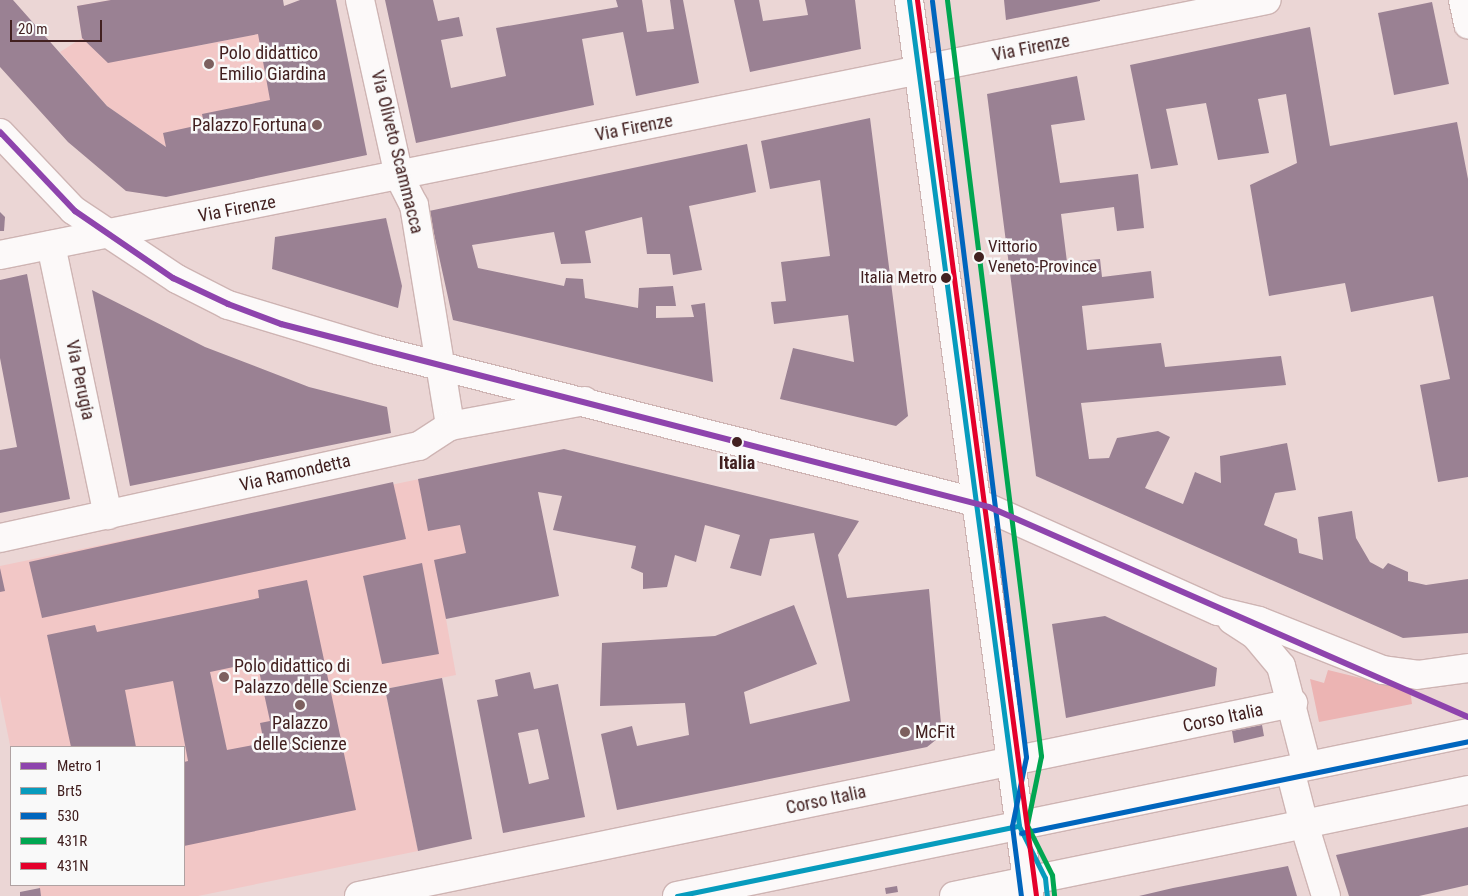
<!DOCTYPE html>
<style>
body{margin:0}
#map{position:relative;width:1468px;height:896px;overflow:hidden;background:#ebd6d5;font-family:"Roboto Condensed",sans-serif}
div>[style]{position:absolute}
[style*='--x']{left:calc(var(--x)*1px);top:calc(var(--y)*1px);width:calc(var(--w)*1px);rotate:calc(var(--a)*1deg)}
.built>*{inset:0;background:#f2c7c6}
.green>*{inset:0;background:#ecb4b3}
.building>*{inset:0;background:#9a8193}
.roads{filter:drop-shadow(1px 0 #ceb4b3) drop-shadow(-1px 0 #ceb4b3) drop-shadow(0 1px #ceb4b3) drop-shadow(0 -1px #ceb4b3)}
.minor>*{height:28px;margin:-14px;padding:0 14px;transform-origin:14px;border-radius:14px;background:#fcf9f9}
.major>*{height:28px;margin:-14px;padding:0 14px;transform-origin:14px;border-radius:14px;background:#fcf9f9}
.bus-1>*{height:5px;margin:-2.5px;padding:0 2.5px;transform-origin:2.5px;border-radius:2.5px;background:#079bbd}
.bus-2>*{height:5px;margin:-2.5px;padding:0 2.5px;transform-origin:2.5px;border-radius:2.5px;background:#0065bd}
.bus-3>*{height:5px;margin:-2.5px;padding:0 2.5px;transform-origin:2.5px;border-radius:2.5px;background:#00a651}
.bus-4>*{height:5px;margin:-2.5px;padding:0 2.5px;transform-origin:2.5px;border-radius:2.5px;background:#e4002b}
.metro-1>*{height:6px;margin:-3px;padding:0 3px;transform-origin:3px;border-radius:3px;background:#8e44ad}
.dots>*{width:14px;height:14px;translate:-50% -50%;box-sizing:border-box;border:2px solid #f9f9f9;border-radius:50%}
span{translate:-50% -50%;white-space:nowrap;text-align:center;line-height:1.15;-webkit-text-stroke:5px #f9f9f9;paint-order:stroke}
.bus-label{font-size:17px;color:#422020}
.left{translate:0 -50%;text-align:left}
.right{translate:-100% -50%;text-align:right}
.street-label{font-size:18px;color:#422020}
.poi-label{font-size:18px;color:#422020}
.stop-label{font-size:18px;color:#422020;font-weight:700}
.legend{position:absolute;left:10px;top:746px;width:175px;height:140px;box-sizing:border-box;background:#f9f9f9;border:1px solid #b0a2a2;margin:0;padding:6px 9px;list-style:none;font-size:15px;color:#422020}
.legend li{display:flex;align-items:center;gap:10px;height:25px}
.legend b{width:25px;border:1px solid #b0a2a2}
.scale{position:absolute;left:10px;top:20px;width:92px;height:22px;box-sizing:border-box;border:2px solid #422020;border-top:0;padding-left:6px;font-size:15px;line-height:18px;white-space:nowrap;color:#422020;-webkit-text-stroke:4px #f9f9f9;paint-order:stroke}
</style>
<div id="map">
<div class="built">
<div style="clip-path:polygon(111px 0,197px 46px,257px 34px,253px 12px,313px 0,357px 108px,166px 147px,107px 106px,60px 52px,82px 38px,77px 6px)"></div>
<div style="clip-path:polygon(530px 456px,446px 619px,456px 675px,385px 689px,418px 851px,198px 896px,41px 896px,39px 885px,184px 885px,184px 747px,11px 750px,0 696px,0 566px)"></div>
</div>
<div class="green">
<div style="clip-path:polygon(1328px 670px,1410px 690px,1412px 704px,1319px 722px,1310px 679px,1324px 683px)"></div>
</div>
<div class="building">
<div style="clip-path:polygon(0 0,13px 0,107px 106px,166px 147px,163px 133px,204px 124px,202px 114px,270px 100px,258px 34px,108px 63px,82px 38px,77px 6px,111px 0,283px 0,284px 6px,300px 0,336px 0,367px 155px,166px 197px,126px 191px,68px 142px,0 67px)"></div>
<div style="clip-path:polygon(385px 0,433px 0,438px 21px,459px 17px,463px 36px,441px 40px,451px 88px,506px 76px,496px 28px,618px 7px,616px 0,642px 0,647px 32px,674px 29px,670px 0,683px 0,699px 83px,636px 96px,623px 32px,582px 39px,594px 105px,416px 143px)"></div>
<div style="clip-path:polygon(734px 0,759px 0,763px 21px,808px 15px,805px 0,855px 0,861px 49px,750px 72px)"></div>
<div style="clip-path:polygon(1004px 0,1100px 0,1100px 1px,1006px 20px)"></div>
<div style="clip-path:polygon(1432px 2px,1449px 84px,1394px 95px,1378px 13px)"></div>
<div style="clip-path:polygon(1310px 27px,1330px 146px,1457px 122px,1468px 179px,1468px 477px,1438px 482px,1420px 385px,1450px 379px,1433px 296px,1351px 312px,1345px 283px,1269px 296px,1250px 185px,1297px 163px,1286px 94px,1258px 99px,1269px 153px,1218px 160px,1206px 103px,1166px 109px,1178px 165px,1151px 169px,1130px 65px)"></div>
<div style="clip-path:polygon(1077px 76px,1085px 120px,1051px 125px,1060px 183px,1138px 174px,1144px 228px,1117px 231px,1114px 207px,1061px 214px,1067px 262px,1100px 259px,1102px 277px,1151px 271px,1154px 298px,1082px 306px,1087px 350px,1161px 343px,1165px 367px,1281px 356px,1286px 385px,1081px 403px,1089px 459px,1109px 458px,1117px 438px,1158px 431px,1170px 437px,1145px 488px,1183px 504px,1195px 472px,1221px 483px,1220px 456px,1287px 443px,1296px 490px,1275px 493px,1264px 525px,1297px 539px,1299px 553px,1323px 560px,1318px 517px,1352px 511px,1356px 538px,1370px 562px,1383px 569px,1388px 563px,1408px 572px,1408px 581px,1426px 585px,1468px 579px,1468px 633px,1403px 638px,1036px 476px,987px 94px)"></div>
<div style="clip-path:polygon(870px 118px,908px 416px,896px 426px,780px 399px,793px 348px,854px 362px,848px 315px,774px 324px,771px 302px,786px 301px,781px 262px,830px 256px,820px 180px,770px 189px,761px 141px)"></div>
<div style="clip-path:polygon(747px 144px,756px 192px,689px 206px,702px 270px,673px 275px,670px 254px,647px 254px,642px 217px,585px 231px,591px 263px,561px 264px,554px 232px,472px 245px,478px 268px,564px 286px,566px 278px,583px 279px,585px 298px,638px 308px,639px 288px,673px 286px,676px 306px,656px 306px,656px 318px,694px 317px,691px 305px,705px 303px,713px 382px,453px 320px,429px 211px)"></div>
<div style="clip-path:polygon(0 212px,5px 217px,4px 231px,0 231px)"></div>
<div style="clip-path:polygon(386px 218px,402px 286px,398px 308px,272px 269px,275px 237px)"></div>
<div style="clip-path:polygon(27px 274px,70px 499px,0 513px,0 450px,17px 447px,0 358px,0 280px)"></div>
<div style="clip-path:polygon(92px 290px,205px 347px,309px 387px,387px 407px,391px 433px,130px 486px)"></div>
<div style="clip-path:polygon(564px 449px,859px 521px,838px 555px,847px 598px,929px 589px,942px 735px,927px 747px,617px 810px,601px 734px,632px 726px,637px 746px,689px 735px,685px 703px,600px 706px,602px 643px,715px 636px,794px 605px,817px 664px,744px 692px,750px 724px,850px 701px,814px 533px,770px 539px,761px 576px,730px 568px,740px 535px,705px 525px,696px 562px,675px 555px,667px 587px,643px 589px,643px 573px,631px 568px,636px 546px,553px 530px,562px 496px,538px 492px,559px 596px,446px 619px,434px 560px,466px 553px,460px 525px,428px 531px,418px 479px)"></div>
<div style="clip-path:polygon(393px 482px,406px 539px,42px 618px,29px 562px)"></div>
<div style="clip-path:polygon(422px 563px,439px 654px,382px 664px,363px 576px)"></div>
<div style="clip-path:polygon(0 568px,5px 591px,0 592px)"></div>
<div style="clip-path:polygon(evenodd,307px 580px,356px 810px,184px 846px,184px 762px,188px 761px,173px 681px,125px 690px,136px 747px,71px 747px,47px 635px,95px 625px,97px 632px,259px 598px,258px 590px,307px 580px,257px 662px,270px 721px,260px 723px,264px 743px,227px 750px,210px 672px,257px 662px)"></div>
<div style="clip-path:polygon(1105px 616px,1217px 668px,1215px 686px,1066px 718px,1052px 624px)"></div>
<div style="clip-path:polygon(evenodd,530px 672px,534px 689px,558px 684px,585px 817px,503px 833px,477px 700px,498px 696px,495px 680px,530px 672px,538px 729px,549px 779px,529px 784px,518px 733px,538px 729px)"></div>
<div style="clip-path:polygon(442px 678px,472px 839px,418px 851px,385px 689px)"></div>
<div style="clip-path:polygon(1262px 725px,1264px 736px,1234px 743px,1232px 731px)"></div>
<div style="clip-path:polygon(1468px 827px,1468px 885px,1419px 896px,1349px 896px,1336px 855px)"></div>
<div style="clip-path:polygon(1288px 866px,1297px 896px,1139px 896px,1173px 888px)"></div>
<div style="clip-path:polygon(897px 886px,898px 892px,886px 894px,885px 888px)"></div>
<div style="clip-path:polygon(40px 888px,41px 896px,20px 896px,20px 892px)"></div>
</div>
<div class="roads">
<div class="minor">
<div style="--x:360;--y:0;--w:180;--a:77.5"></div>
<div style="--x:399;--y:176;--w:33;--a:63"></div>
<div style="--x:414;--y:205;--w:224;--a:80.7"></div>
<div style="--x:51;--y:245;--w:276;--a:78.1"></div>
<div style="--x:0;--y:255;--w:1292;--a:-11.38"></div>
<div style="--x:0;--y:538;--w:429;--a:-12.4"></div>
<div style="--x:419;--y:446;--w:37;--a:-33"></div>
<div style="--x:450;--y:426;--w:137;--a:-10.5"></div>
<div style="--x:359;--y:896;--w:954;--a:-11.68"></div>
<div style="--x:954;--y:896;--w:357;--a:-11.6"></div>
<div style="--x:1304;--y:824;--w:75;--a:73"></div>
</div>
<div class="major">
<div style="--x:909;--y:0;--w:904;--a:82.37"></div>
<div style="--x:1463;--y:0;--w:25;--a:78"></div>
<div style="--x:0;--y:133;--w:106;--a:46.5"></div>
<div style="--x:73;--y:210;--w:125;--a:33.6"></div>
<div style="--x:177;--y:279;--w:57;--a:27"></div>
<div style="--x:228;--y:305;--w:156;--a:16.8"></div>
<div style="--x:377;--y:350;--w:617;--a:14.26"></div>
<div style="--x:975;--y:502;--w:266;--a:24.2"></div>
<div style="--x:1218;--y:611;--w:42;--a:13.7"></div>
<div style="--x:1259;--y:621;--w:133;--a:21.6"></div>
<div style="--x:1383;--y:670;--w:34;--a:8"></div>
<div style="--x:1417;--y:675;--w:51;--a:-7.8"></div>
<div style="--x:1232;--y:620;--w:27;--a:33"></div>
<div style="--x:1255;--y:635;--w:40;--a:50"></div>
<div style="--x:1281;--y:666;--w:103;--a:75.4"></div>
<div style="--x:1290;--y:770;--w:56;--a:75.5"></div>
<div style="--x:1304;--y:824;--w:167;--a:-11.7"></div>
<div style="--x:677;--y:896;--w:808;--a:-11.64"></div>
</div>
</div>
<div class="bus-1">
<div style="--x:909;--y:0;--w:833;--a:82.41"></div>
<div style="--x:1019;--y:826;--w:58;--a:63.4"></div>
<div style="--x:1045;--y:878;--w:18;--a:84"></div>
<div style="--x:677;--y:896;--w:349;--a:-11.6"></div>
</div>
<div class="bus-2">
<div style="--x:932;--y:1;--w:762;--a:82.91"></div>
<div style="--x:1026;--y:757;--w:70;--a:101.5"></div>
<div style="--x:1012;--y:826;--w:71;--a:82.7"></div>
<div style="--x:1021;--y:833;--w:456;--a:-11.6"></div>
</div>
<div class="bus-3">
<div style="--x:947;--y:0;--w:762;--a:82.91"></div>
<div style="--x:1041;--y:756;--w:70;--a:101.5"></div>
<div style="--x:1027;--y:825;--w:56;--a:63.4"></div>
<div style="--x:1052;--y:875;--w:20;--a:84"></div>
</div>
<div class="bus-4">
<div style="--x:917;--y:0;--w:903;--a:82.43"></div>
</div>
<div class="metro-1">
<div style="--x:0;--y:132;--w:109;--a:46.5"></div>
<div style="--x:75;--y:211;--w:119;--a:34.4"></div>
<div style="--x:173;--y:278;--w:61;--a:25.3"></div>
<div style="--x:228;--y:304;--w:57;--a:20.7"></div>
<div style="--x:281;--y:324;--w:731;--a:14.49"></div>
<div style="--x:989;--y:507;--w:523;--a:23.67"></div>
</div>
<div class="dots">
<div style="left:209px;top:64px;background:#7d605f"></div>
<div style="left:317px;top:125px;background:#7d605f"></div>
<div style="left:979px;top:257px;background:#422020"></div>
<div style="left:946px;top:278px;background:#422020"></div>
<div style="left:737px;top:442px;background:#422020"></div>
<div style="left:224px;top:677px;background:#7d605f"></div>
<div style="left:300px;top:705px;background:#7d605f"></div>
<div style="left:905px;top:732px;background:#7d605f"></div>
</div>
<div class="bus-label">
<span class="left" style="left:988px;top:257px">Vittorio<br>Veneto-Province</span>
<span class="right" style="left:937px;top:278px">Italia Metro</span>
</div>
<div class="street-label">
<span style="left:1031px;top:48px;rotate:-11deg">Via Firenze</span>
<span style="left:634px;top:128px;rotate:-11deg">Via Firenze</span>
<span style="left:397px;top:152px;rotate:76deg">Via Oliveto Scammacca</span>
<span style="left:237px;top:209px;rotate:-11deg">Via Firenze</span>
<span style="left:80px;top:380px;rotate:78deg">Via Perugia</span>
<span style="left:295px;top:473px;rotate:-13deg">Via Ramondetta</span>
<span style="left:1223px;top:718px;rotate:-12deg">Corso Italia</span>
<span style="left:826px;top:800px;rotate:-12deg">Corso Italia</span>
</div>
<div class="poi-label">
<span class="left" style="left:219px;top:64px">Polo didattico<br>Emilio Giardina</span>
<span class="right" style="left:307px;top:125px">Palazzo Fortuna</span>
<span class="left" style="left:234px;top:677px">Polo didattico di<br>Palazzo delle Scienze</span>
<span style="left:300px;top:734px">Palazzo<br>delle Scienze</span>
<span class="left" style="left:915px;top:732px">McFit</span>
</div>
<div class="stop-label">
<span style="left:737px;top:463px">Italia</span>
</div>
<ul class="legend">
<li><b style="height:6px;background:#8e44ad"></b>Metro 1</li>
<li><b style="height:6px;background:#079bbd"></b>Brt5</li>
<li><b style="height:6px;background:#0065bd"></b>530</li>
<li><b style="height:6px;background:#00a651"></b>431R</li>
<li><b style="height:6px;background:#e4002b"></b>431N</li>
</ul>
<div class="scale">20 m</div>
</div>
